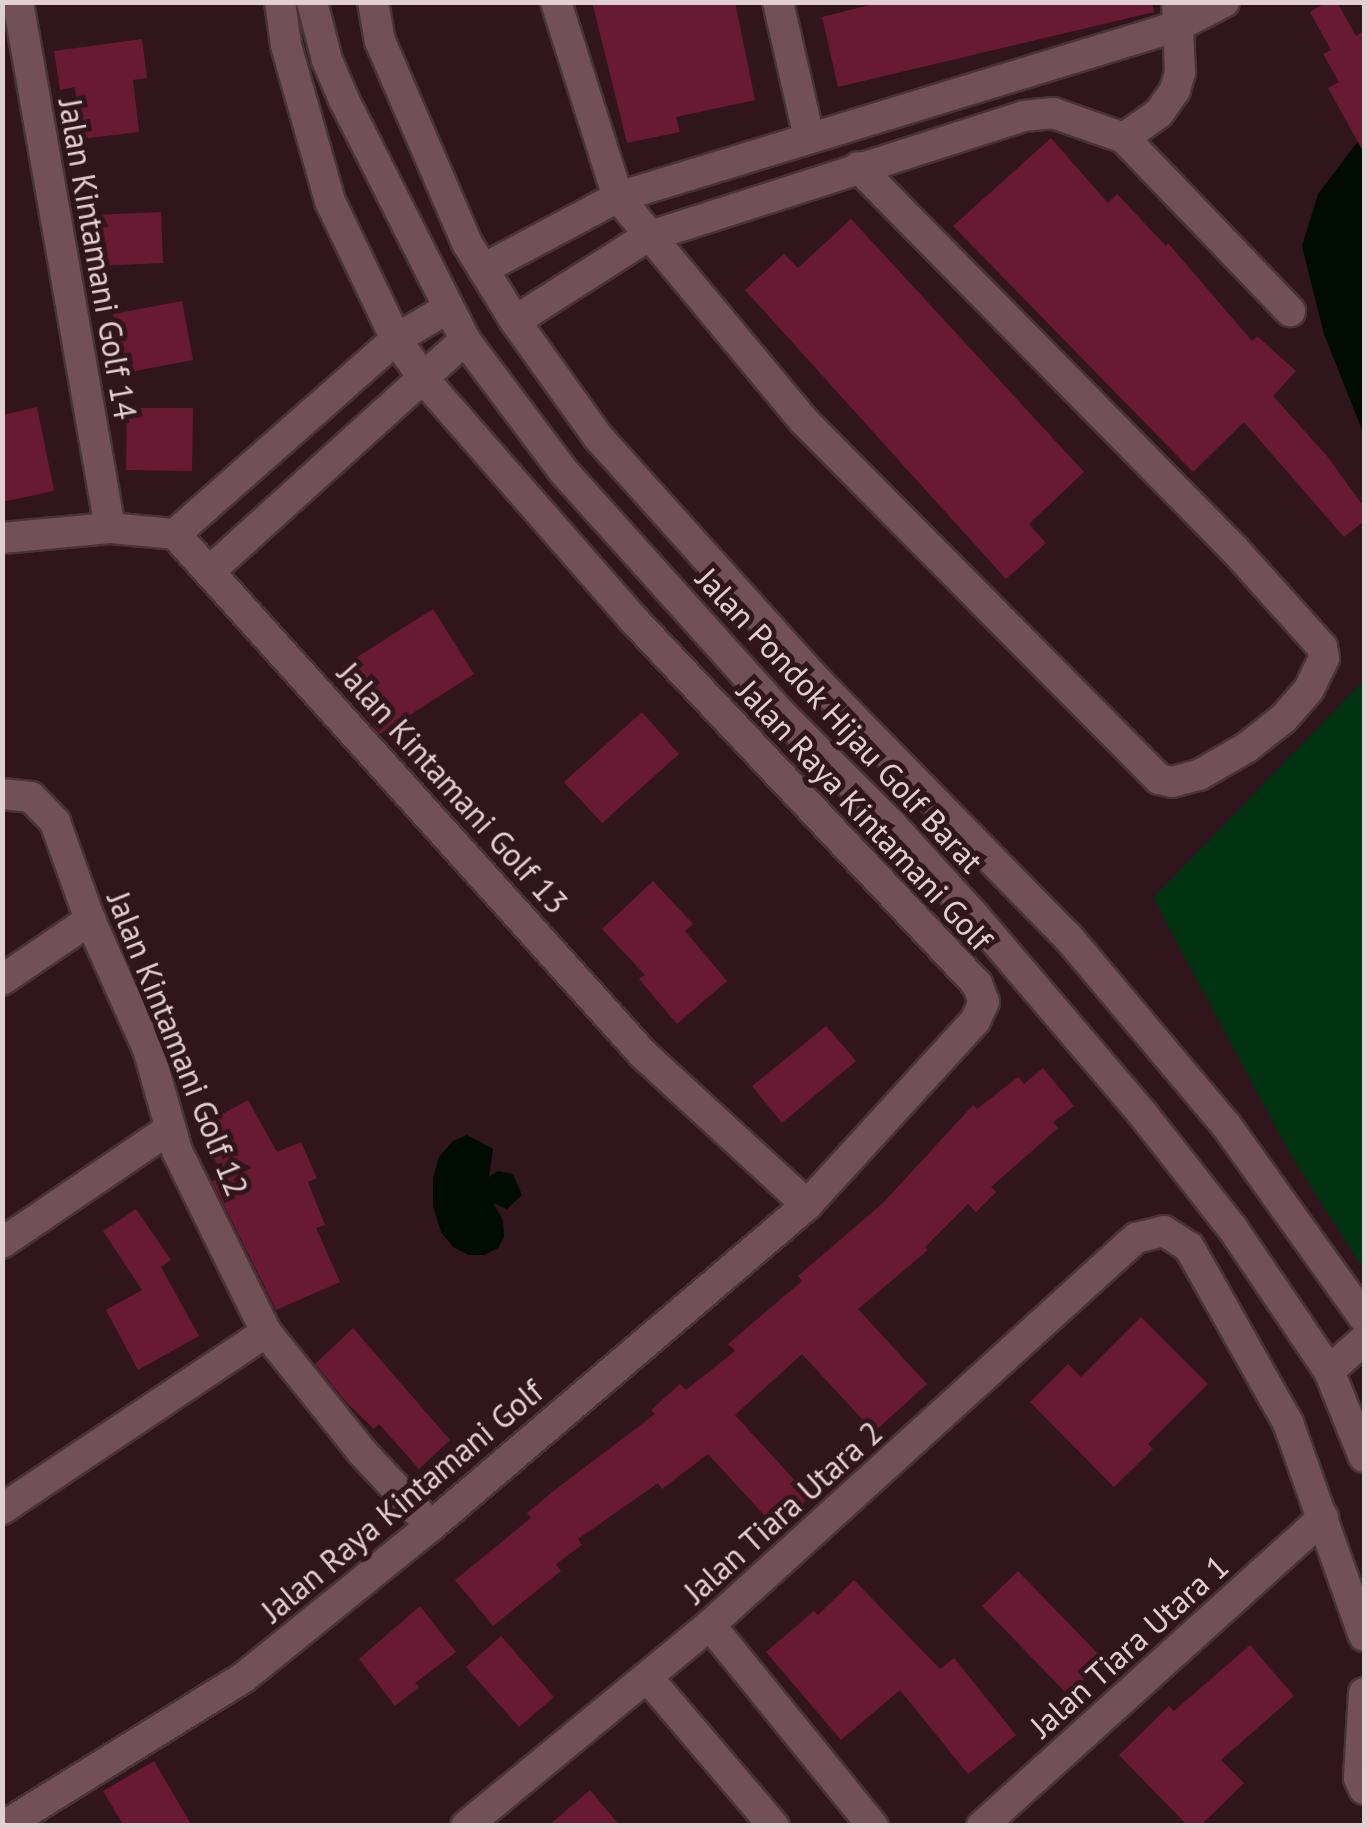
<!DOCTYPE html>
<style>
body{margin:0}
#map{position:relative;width:1367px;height:1828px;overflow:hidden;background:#30151c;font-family:"PT Sans",sans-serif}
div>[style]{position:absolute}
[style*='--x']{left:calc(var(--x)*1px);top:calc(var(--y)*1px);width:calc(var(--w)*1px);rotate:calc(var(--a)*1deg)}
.green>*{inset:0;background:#013312}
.water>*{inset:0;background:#000c01}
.building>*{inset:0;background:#681a35}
.roads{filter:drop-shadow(2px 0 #483338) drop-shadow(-2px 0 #483338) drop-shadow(0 2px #483338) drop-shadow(0 -2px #483338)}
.minor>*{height:30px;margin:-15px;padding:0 15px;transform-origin:15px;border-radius:15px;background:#715058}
span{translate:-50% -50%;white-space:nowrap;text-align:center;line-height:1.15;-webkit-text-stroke:10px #30151c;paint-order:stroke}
.street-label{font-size:32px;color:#e2cfd3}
.frame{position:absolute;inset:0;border:5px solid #e2cfd3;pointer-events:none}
</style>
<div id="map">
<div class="green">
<div style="clip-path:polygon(1364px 680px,1364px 1270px,1289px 1152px,1153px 898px)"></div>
</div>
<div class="water">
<div style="clip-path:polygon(1364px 133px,1364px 435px,1324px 334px,1302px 246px,1318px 194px)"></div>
<div style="clip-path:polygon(467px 1135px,493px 1149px,489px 1177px,498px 1171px,513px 1174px,522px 1195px,507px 1209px,493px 1203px,503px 1220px,504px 1237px,498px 1248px,484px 1255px,469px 1255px,453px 1247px,441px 1232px,433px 1206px,433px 1178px,439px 1157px,453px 1141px)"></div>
</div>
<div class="building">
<div style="clip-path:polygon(592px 2px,735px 2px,755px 100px,676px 117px,680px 132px,627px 143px)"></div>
<div style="clip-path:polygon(882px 2px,1152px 2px,1154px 12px,838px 87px,822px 17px)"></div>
<div style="clip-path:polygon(1327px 2px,1337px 2px,1356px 36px,1364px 31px,1364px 153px,1328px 88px,1339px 82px,1323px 54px,1331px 50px,1310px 12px)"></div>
<div style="clip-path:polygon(142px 39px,147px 78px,133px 80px,139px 132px,81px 139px,75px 87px,60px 90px,54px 51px)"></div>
<div style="clip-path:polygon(1051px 138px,1108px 203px,1117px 194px,1166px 246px,1168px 243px,1252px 341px,1257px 336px,1296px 371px,1273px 396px,1327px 456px,1364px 507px,1364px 521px,1344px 537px,1244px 422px,1193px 472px,953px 226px)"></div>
<div style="clip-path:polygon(161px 212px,163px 263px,97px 266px,95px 215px)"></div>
<div style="clip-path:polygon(851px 219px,1084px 472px,1029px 524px,1046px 543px,1006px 579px,745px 290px,784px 254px,798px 268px)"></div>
<div style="clip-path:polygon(182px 301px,193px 360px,124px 373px,113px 314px)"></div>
<div style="clip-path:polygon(37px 407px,54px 491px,2px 502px,2px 415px)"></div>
<div style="clip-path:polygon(127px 408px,193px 408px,192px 471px,126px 470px)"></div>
<div style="clip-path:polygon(433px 609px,474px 674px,380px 734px,332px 673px)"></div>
<div style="clip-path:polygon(642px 712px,679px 754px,602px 823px,564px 782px)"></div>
<div style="clip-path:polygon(653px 881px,693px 924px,685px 931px,727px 981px,677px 1024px,639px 979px,645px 975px,602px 929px)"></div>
<div style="clip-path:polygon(826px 1026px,856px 1061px,782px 1123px,752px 1086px)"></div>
<div style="clip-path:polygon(1043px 1068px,1074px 1106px,1053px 1122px,1058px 1128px,991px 1187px,996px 1192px,976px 1212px,968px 1204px,925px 1247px,928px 1250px,858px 1309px,927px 1384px,874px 1432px,802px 1354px,735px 1415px,810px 1497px,776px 1528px,708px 1454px,662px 1489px,658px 1483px,578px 1539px,582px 1545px,556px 1564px,561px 1571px,493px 1626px,455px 1580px,531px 1518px,527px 1513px,556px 1489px,655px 1414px,651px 1410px,680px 1384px,686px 1390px,735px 1351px,728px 1344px,802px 1281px,798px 1276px,883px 1203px,973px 1105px,977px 1109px,1018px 1077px,1024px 1084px)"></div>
<div style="clip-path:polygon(248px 1100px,277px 1152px,301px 1142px,317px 1178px,308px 1182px,325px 1225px,316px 1228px,340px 1282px,276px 1310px,212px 1181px,224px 1176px,197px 1128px)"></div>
<div style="clip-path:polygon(136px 1209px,171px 1260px,161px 1267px,199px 1336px,138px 1370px,106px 1310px,142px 1290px,103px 1231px)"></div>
<div style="clip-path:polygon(1141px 1317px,1208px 1384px,1148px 1444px,1153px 1449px,1114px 1487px,1030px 1402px,1068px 1364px,1081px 1377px)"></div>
<div style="clip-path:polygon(353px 1328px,450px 1440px,419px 1469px,379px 1424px,374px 1429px,347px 1403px,315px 1364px)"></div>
<div style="clip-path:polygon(1018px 1571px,1104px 1660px,1068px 1695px,982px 1606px)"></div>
<div style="clip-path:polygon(854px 1580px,940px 1669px,954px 1658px,1016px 1735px,968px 1774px,900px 1690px,841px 1740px,766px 1652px,814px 1611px,818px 1615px)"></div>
<div style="clip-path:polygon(420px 1606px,456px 1652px,415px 1683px,419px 1687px,395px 1706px,359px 1659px)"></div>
<div style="clip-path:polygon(501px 1636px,554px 1697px,519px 1727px,466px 1667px)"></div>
<div style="clip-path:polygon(1250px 1645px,1294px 1696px,1221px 1760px,1244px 1783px,1200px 1826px,1188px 1826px,1119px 1755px,1169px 1706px,1174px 1711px)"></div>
<div style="clip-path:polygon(154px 1761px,192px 1826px,124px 1826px,103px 1791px)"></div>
<div style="clip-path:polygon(590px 1790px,620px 1826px,548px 1826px)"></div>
</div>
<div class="roads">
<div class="minor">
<div style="--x:18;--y:2;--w:534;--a:80.08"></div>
<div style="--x:312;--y:2;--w:60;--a:75.5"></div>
<div style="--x:327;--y:60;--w:43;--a:67"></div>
<div style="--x:344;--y:100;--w:269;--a:63.2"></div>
<div style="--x:465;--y:340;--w:165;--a:53.1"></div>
<div style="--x:564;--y:472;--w:326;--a:48.1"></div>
<div style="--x:782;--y:715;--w:153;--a:45"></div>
<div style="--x:890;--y:823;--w:128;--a:47.8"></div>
<div style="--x:976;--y:918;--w:256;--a:49.6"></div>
<div style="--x:1142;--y:1113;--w:147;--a:51.9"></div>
<div style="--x:1233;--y:1229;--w:171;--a:55.9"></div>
<div style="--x:1329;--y:1371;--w:93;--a:67.9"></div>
<div style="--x:373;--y:2;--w:40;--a:80"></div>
<div style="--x:380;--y:41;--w:220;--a:66.7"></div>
<div style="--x:467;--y:243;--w:92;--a:58.4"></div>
<div style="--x:515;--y:321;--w:143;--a:54.4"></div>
<div style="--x:598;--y:437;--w:326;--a:48.1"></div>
<div style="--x:816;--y:680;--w:360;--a:45.6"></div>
<div style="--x:1068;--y:937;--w:246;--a:50"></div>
<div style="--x:1226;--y:1125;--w:237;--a:54.4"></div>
<div style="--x:556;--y:2;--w:205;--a:72.4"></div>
<div style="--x:618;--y:197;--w:290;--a:50.3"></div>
<div style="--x:803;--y:420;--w:506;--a:45.24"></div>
<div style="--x:1159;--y:779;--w:13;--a:13"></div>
<div style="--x:1172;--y:782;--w:28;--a:-15"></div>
<div style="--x:1199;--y:775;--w:54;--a:-29.9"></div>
<div style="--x:1246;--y:748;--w:48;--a:-38.3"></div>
<div style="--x:1284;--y:718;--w:38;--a:-49"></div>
<div style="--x:1309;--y:689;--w:34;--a:-64"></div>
<div style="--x:1324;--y:658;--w:11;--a:-100"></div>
<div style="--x:1322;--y:647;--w:130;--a:-131.9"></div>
<div style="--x:1235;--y:550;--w:537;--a:-134.55"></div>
<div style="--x:778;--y:2;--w:139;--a:77.1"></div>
<div style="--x:1124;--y:138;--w:240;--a:46.2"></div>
<div style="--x:483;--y:269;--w:153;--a:-28.1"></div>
<div style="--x:618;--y:197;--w:586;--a:-16.98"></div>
<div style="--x:1178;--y:26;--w:52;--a:-27.6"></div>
<div style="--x:515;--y:321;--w:156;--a:-32.5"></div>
<div style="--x:647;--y:237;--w:396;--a:-17.8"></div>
<div style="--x:1024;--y:116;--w:29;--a:-6"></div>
<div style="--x:1053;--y:113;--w:75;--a:19.4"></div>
<div style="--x:1124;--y:138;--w:43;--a:-35.5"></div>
<div style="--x:1159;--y:113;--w:28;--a:-55"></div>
<div style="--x:1175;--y:90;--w:19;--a:-74"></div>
<div style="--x:1180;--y:72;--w:70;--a:-92.5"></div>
<div style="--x:175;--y:534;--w:295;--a:-41.4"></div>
<div style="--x:396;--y:339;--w:59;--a:-30.5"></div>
<div style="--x:2;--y:538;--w:108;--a:-5.3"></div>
<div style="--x:110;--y:528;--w:65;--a:5.3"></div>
<div style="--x:175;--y:534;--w:700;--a:48.01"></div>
<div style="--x:643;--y:1054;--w:223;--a:42.6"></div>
<div style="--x:211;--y:570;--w:343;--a:-42.2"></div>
<div style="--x:2;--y:794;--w:29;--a:6"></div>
<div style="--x:31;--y:797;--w:35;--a:46"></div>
<div style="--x:55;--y:822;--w:104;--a:70.3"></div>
<div style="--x:90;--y:920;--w:141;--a:65.8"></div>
<div style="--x:148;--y:1049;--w:106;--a:74.1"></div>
<div style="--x:177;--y:1151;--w:202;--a:63.8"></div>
<div style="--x:266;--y:1332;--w:154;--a:51.3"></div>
<div style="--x:362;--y:1452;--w:101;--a:47"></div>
<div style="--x:2;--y:980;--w:107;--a:-34.3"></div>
<div style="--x:2;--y:1243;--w:203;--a:-34.2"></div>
<div style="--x:1329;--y:1371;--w:47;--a:-41.5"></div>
<div style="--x:2;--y:1509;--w:318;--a:-33.8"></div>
<div style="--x:710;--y:1625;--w:259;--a:51"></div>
<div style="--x:647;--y:1677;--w:196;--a:49.6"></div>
<div style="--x:1364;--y:1693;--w:85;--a:93.4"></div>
<div style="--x:1359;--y:1778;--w:12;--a:66"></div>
<div style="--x:4;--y:1826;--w:281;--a:-31.8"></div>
<div style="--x:243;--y:1678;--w:242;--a:-39"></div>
<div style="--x:431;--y:1526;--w:494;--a:-40.5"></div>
<div style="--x:807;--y:1205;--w:249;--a:-47.6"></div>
<div style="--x:975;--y:1021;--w:21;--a:-65"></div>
<div style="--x:984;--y:1002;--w:19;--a:-111"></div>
<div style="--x:977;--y:984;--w:500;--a:-133.3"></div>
<div style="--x:634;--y:620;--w:320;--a:-131.1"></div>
<div style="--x:424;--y:379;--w:49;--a:-125"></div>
<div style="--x:396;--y:339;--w:153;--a:-115.6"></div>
<div style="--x:330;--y:201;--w:162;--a:-105.8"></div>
<div style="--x:286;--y:45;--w:43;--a:-97.9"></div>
<div style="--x:466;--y:1826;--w:316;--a:-39.5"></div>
<div style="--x:710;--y:1625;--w:576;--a:-42.25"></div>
<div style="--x:1136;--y:1238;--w:29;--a:-14"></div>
<div style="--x:1164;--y:1231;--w:30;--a:33"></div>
<div style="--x:1189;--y:1247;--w:202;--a:60.6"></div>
<div style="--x:1288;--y:1423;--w:226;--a:70.4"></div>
<div style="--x:982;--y:1826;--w:460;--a:-42.1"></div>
</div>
</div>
<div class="street-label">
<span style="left:98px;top:259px;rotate:80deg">Jalan Kintamani Golf 14</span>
<span style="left:840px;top:720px;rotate:47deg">Jalan Pondok Hijau Golf Barat</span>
<span style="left:453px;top:788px;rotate:48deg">Jalan Kintamani Golf 13</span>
<span style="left:865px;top:815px;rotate:47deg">Jalan Raya Kintamani Golf</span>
<span style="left:178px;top:1044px;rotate:68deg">Jalan Kintamani Golf 12</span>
<span style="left:402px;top:1501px;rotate:-40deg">Jalan Raya Kintamani Golf</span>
<span style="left:783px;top:1512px;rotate:-42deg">Jalan Tiara Utara 2</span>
<span style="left:1129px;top:1646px;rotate:-42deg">Jalan Tiara Utara 1</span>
</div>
<div class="frame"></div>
</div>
